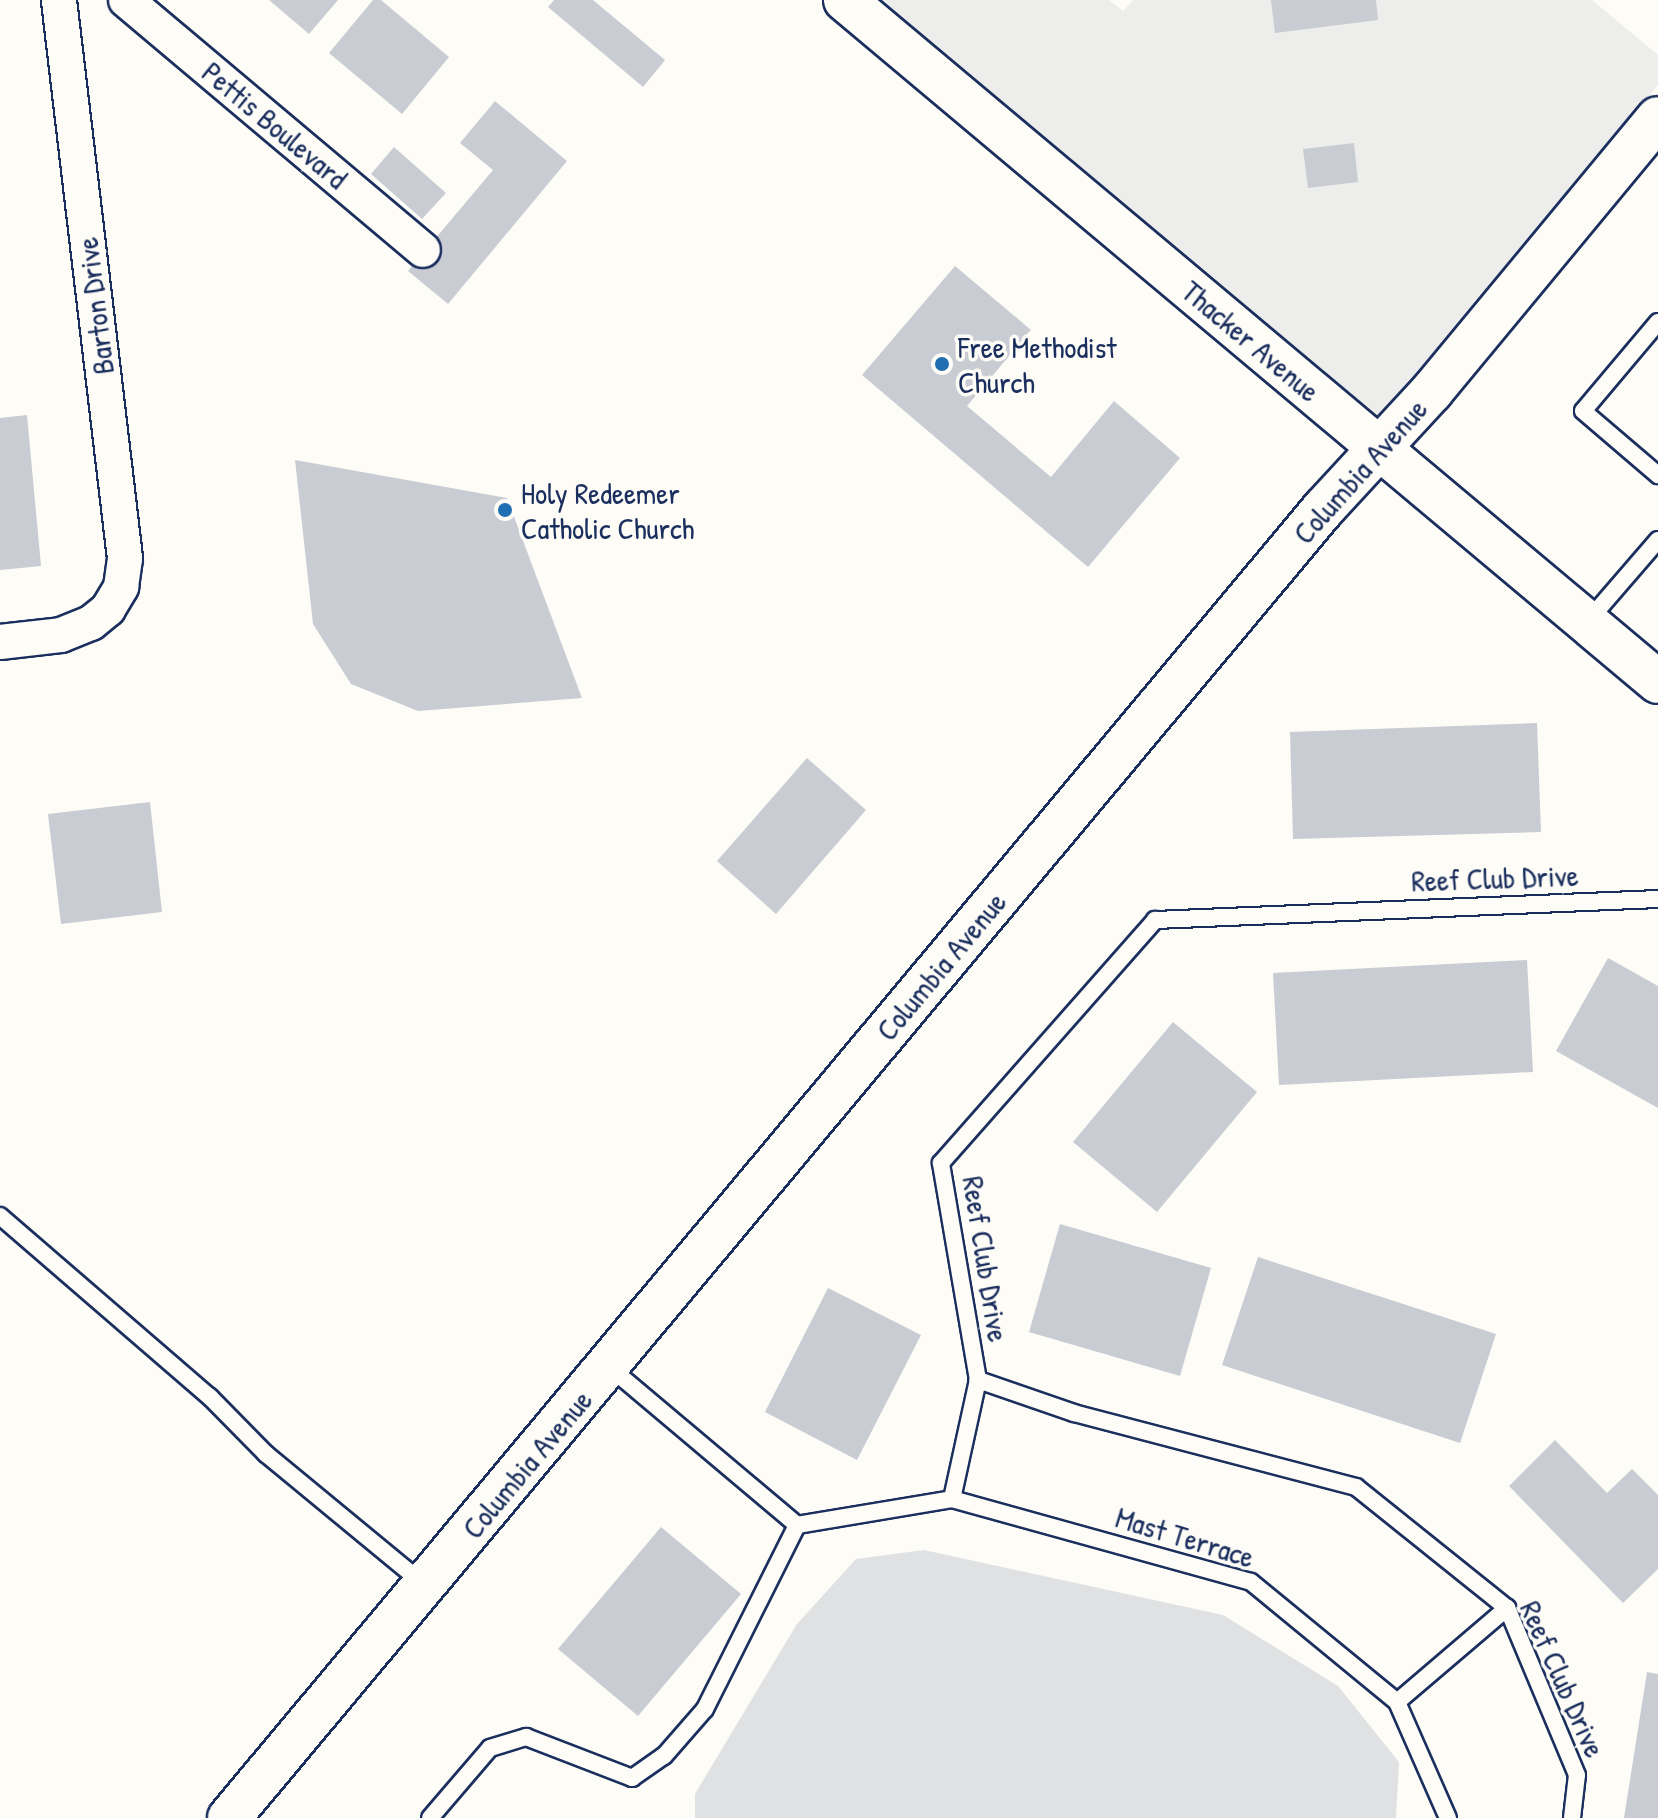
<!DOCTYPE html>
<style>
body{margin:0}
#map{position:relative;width:1658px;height:1818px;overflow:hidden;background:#fdfcf7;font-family:"Patrick Hand",sans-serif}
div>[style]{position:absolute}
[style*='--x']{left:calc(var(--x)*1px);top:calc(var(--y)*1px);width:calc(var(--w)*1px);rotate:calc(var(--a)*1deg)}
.built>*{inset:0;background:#edeeec}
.green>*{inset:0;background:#e0e1e3}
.building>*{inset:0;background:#c9ccd3}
.roads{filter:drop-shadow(2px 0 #1b2f5e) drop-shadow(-2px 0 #1b2f5e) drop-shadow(0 2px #1b2f5e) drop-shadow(0 -2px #1b2f5e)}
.service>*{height:16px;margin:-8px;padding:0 8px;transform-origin:8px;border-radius:8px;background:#fdfcf7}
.minor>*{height:34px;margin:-17px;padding:0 17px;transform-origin:17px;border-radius:17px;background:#fdfcf7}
.tertiary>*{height:42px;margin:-21px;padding:0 21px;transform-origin:21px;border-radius:21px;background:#fdfcf7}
.dots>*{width:22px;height:22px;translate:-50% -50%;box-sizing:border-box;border:4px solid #fdfcf7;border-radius:50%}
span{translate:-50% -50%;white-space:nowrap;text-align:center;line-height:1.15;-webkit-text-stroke:7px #fdfcf7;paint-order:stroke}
.street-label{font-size:30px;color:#1b2f5e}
.poi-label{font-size:30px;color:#1b2f5e}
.left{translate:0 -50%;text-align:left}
</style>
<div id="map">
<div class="built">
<div style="clip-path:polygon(875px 0,1109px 0,1123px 11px,1133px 0,1592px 0,1658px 55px,1658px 85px,1416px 376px,1375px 420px)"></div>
</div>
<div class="green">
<div style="clip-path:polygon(924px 1550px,1223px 1615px,1338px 1686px,1399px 1762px,1396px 1818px,695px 1818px,695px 1794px,797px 1624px,856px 1559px)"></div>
</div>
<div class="building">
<div style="clip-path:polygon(269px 0,338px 0,309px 34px)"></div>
<div style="clip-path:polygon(373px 0,381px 0,449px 57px,402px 114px,329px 53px)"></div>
<div style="clip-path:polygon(554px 0,593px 0,665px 60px,643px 87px,548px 7px)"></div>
<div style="clip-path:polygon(1271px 0,1376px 0,1378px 20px,1275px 33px)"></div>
<div style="clip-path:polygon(495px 101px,567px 161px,448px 304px,408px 271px,493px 170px,460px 143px)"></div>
<div style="clip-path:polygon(1354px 143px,1358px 182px,1308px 188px,1303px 149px)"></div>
<div style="clip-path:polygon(394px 147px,446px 193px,422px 219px,371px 174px)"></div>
<div style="clip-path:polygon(955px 266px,1031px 330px,967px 406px,1051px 477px,1114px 401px,1180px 458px,1088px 567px,862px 375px)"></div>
<div style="clip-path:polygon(27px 415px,41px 566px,0 570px,0 418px)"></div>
<div style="clip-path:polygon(295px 460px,507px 498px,582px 698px,418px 711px,351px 684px,313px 624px)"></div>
<div style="clip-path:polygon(1537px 723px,1541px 832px,1293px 839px,1290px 732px)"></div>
<div style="clip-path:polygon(807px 758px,866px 810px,776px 914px,717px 861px)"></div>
<div style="clip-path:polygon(150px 802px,162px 912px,61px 924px,48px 814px)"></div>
<div style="clip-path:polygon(1608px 958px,1658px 986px,1658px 1108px,1556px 1051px)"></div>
<div style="clip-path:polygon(1527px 960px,1533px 1072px,1279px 1085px,1273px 973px)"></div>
<div style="clip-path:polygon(1173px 1022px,1257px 1092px,1157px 1212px,1073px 1142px)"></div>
<div style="clip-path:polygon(1060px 1224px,1211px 1268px,1180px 1376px,1029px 1332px)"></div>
<div style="clip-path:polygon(1258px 1257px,1496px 1334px,1460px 1443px,1222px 1365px)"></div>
<div style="clip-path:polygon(828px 1288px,921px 1335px,857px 1460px,765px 1412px)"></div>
<div style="clip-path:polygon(1555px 1440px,1607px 1493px,1632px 1469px,1658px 1495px,1658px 1569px,1623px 1603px,1509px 1486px)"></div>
<div style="clip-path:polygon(661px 1527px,741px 1594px,638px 1716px,558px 1649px)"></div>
<div style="clip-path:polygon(1647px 1672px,1658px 1674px,1658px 1818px,1624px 1818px)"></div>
</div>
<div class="roads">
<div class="service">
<div style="--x:1658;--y:322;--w:116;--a:130.1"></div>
<div style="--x:1583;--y:411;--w:99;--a:40.5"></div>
<div style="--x:1588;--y:621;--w:107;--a:-49.2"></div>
<div style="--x:0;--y:1216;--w:277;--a:40.8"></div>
<div style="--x:210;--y:1397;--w:80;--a:45.5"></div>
<div style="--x:266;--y:1454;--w:206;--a:39.5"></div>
<div style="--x:952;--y:1499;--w:122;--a:-77.7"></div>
<div style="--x:797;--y:1525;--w:157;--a:-9.5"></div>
<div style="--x:952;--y:1499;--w:310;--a:15.5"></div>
<div style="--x:1251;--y:1582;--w:189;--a:39.4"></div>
<div style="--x:1397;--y:1702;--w:127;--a:66.3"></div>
<div style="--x:1397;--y:1702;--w:145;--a:-40.5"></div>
<div style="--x:430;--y:1818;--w:92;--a:-49.4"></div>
<div style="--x:490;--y:1748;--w:38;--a:-17"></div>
<div style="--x:526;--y:1737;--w:114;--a:21.1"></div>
<div style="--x:632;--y:1778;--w:39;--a:-35"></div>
<div style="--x:664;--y:1756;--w:62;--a:-48.9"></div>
<div style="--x:705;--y:1709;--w:206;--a:-63.4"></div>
<div style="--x:797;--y:1525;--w:247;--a:-139.9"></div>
<div style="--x:1572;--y:1818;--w:43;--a:-83.4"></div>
<div style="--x:1577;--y:1775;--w:181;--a:-112.7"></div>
<div style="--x:1507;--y:1608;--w:193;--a:-141.3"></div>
<div style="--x:1356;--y:1487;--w:292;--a:-165.3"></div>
<div style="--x:1074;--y:1413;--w:102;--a:-161"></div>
<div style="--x:978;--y:1380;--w:220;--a:-99.7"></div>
<div style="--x:941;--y:1163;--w:324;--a:-48.6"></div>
<div style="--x:1155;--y:920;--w:503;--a:-2.39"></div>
</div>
<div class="minor">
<div style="--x:126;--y:0;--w:388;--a:40.1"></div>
<div style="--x:0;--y:642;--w:61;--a:-6.5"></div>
<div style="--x:61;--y:635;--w:32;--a:-22"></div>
<div style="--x:91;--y:623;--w:22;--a:-39"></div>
<div style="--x:108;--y:609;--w:26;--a:-59"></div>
<div style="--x:121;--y:587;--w:29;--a:-82"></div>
<div style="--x:125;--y:558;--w:562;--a:-96.75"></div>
</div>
<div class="tertiary">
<div style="--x:845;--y:0;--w:1061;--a:39.99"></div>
<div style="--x:229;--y:1818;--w:1707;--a:-50.11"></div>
<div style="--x:1324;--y:508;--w:159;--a:-47.3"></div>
<div style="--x:1432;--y:391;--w:354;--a:-50.4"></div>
</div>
</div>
<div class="dots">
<div style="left:942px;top:364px;background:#1f6fb2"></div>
<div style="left:505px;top:510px;background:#1f6fb2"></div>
</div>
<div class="street-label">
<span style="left:275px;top:125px;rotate:40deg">Pettis Boulevard</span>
<span style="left:95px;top:306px;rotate:-97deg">Barton Drive</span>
<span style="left:1251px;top:341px;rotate:40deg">Thacker Avenue</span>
<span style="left:1360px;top:471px;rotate:-48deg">Columbia Avenue</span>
<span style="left:1495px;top:878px;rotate:-2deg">Reef Club Drive</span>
<span style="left:941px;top:966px;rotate:-50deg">Columbia Avenue</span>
<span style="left:986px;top:1259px;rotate:81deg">Reef Club Drive</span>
<span style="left:527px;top:1464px;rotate:-50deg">Columbia Avenue</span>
<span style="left:1185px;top:1537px;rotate:17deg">Mast Terrace</span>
<span style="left:1563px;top:1679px;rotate:66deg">Reef Club Drive</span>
</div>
<div class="poi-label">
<span class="left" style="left:958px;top:364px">Free Methodist<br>Church</span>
<span class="left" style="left:521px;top:510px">Holy Redeemer<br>Catholic Church</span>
</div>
</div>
